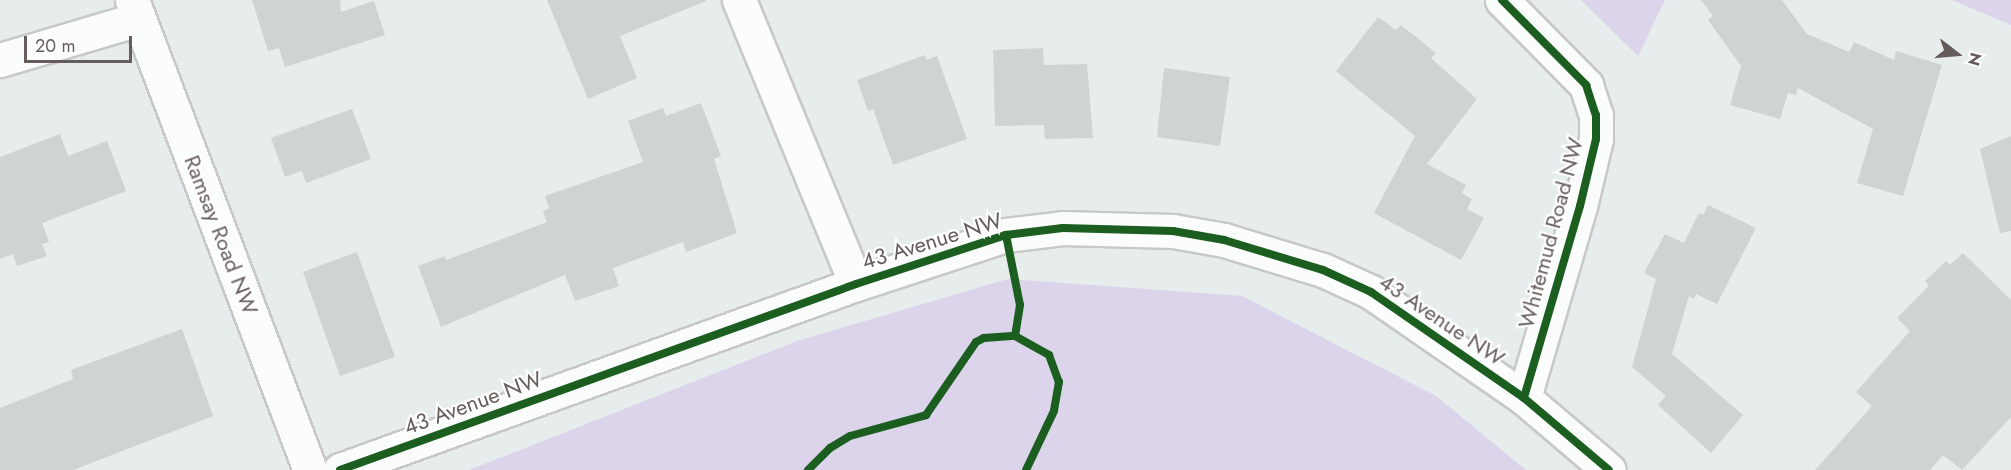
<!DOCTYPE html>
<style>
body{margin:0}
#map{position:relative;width:2011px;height:470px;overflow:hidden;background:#e7ecec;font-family:Jost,sans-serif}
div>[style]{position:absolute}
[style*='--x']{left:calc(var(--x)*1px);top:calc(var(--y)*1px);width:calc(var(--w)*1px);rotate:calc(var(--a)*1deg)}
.green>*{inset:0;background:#dbd4ea}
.building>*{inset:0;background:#d0d3d3}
.roads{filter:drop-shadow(2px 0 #c8c8c8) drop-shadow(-2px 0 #c8c8c8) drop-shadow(0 2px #c8c8c8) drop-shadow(0 -2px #c8c8c8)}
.minor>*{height:33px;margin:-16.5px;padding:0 16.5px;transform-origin:16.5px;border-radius:16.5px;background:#fbfcfc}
.cycleway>*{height:8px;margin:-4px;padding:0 4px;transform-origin:4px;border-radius:4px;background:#1b5e20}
span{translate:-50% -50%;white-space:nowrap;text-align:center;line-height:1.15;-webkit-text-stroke:4.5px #fff;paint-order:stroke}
.street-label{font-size:22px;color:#665c5c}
.north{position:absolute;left:1927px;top:24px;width:60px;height:60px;-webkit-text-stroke:4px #fff;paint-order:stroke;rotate:106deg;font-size:16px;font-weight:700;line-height:24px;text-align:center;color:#665c5c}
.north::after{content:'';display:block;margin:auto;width:21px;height:27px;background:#665c5c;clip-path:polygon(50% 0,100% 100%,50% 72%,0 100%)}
.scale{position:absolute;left:24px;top:36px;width:108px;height:27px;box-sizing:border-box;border:3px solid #665c5c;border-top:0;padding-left:8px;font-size:18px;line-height:21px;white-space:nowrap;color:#665c5c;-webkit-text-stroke:4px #fff;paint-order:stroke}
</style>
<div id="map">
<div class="green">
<div style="clip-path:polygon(1581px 0,1665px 0,1638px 56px)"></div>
<div style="clip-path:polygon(1952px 0,2011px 0,2011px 25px)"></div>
<div style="clip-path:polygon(1008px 279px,1242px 296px,1436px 396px,1526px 470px,469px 470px,797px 341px)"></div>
</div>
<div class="building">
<div style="clip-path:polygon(252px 0,340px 0,341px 12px,374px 1px,385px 35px,285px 67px,279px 48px,268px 51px)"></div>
<div style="clip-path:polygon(547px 0,706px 0,706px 1px,620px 36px,637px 78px,588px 99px)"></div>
<div style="clip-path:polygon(1701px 0,1782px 0,1807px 34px,1849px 52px,1854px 42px,1894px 60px,1896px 51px,1942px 65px,1903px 196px,1857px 183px,1873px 129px,1798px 88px,1796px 95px,1788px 93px,1780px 119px,1730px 105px,1741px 66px,1708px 20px,1713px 16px)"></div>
<div style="clip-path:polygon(1378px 17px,1396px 30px,1401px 25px,1436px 53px,1431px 58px,1477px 99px,1427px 164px,1466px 185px,1462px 193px,1472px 199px,1467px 209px,1484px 218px,1461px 260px,1374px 213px,1415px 136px,1336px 71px)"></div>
<div style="clip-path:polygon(1043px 48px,1044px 65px,1087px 64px,1093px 138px,1045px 139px,1044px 125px,995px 126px,993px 50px)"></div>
<div style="clip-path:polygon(925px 55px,926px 60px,937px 56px,967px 139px,893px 165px,873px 109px,868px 111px,857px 80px)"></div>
<div style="clip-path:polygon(1164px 68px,1230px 77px,1220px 146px,1157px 137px)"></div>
<div style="clip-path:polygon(701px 103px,721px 156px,714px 159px,737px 233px,686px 252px,683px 242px,613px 268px,619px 286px,575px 301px,565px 275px,441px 327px,418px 266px,445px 256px,446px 260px,547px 222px,543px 211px,549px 208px,545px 196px,643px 162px,628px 121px,663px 108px,666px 116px)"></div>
<div style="clip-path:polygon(352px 109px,371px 159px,306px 183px,302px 171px,285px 177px,271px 138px)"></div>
<div style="clip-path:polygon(60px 134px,68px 156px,107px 141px,126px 191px,42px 223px,49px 242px,42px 244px,47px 256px,17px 266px,13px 254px,0 259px,0 157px)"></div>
<div style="clip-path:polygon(2011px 136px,2011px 231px,2000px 233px,1980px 149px)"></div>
<div style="clip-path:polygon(1708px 205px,1756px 228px,1717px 304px,1696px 294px,1694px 299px,1689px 296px,1672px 354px,1743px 415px,1711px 453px,1658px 405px,1666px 396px,1632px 367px,1656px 279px,1644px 273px,1665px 234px,1684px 243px,1699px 213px,1703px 215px)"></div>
<div style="clip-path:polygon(357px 252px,395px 357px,340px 376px,303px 272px)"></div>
<div style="clip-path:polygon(1963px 253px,2011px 300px,2011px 417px,1962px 470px,1943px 455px,1930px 470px,1815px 470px,1872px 406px,1856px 392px,1910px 331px,1897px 318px,1929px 286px,1925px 281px,1946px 261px,1950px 265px)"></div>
<div style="clip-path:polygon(182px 329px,213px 416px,73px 470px,0 470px,0 408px,73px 379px,71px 370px)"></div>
</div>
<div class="roads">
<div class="minor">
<div style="--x:132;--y:0;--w:503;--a:69.26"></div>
<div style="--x:739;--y:0;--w:307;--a:67.6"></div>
<div style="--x:1502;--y:0;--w:120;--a:45.3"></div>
<div style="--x:1586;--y:85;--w:32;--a:72"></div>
<div style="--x:1596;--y:115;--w:24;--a:90"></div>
<div style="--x:1596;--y:139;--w:69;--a:103.4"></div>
<div style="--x:1580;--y:206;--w:200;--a:106.3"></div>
<div style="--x:1524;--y:398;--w:111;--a:40.3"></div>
<div style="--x:0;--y:60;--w:144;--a:-16.5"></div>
<div style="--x:340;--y:470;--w:548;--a:-19.82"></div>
<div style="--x:856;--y:284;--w:158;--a:-18.1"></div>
<div style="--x:1006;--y:235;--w:57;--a:-7"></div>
<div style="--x:1063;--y:228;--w:110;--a:1.6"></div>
<div style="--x:1173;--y:231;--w:52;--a:10"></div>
<div style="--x:1224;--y:240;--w:103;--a:16.9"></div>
<div style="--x:1323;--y:270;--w:53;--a:24.6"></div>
<div style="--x:1371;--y:292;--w:186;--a:34.7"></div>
</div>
</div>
<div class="cycleway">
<div style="--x:1502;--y:0;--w:120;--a:45.3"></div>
<div style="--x:1586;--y:85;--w:32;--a:72"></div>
<div style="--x:1596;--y:115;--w:24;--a:90"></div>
<div style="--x:1596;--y:139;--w:69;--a:103.4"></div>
<div style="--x:1580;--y:206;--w:200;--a:106.3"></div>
<div style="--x:1524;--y:398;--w:111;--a:40.3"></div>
<div style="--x:1006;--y:235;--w:71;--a:78.7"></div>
<div style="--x:1020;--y:305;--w:31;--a:99"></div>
<div style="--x:1015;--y:336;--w:39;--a:29"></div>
<div style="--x:1049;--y:355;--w:29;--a:70"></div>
<div style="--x:1059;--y:382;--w:29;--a:100"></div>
<div style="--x:1054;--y:411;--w:65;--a:115.4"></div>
<div style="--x:340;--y:470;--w:548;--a:-19.82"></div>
<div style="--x:856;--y:284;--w:158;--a:-18.1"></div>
<div style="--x:1006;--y:235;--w:57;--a:-7"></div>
<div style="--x:1063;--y:228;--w:110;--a:1.6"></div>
<div style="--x:1173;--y:231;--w:52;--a:10"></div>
<div style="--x:1224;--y:240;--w:103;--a:16.9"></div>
<div style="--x:1323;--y:270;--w:53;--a:24.6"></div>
<div style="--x:1371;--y:292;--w:186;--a:34.7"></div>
<div style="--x:808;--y:470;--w:31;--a:-45"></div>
<div style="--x:830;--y:448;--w:23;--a:-31"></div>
<div style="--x:850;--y:436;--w:79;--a:-15.4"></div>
<div style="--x:926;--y:415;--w:88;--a:-55.6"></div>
<div style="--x:976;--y:342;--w:9;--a:-27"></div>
<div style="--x:984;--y:338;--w:31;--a:-4"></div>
</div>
<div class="street-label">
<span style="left:1551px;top:233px;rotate:-75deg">Whitemud Road NW</span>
<span style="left:221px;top:235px;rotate:69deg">Ramsay Road NW</span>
<span style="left:932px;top:241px;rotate:-17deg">43 Avenue NW</span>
<span style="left:1442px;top:320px;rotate:34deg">43 Avenue NW</span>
<span style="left:473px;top:403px;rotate:-20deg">43 Avenue NW</span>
</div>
<div class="north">N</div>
<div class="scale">20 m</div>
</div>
